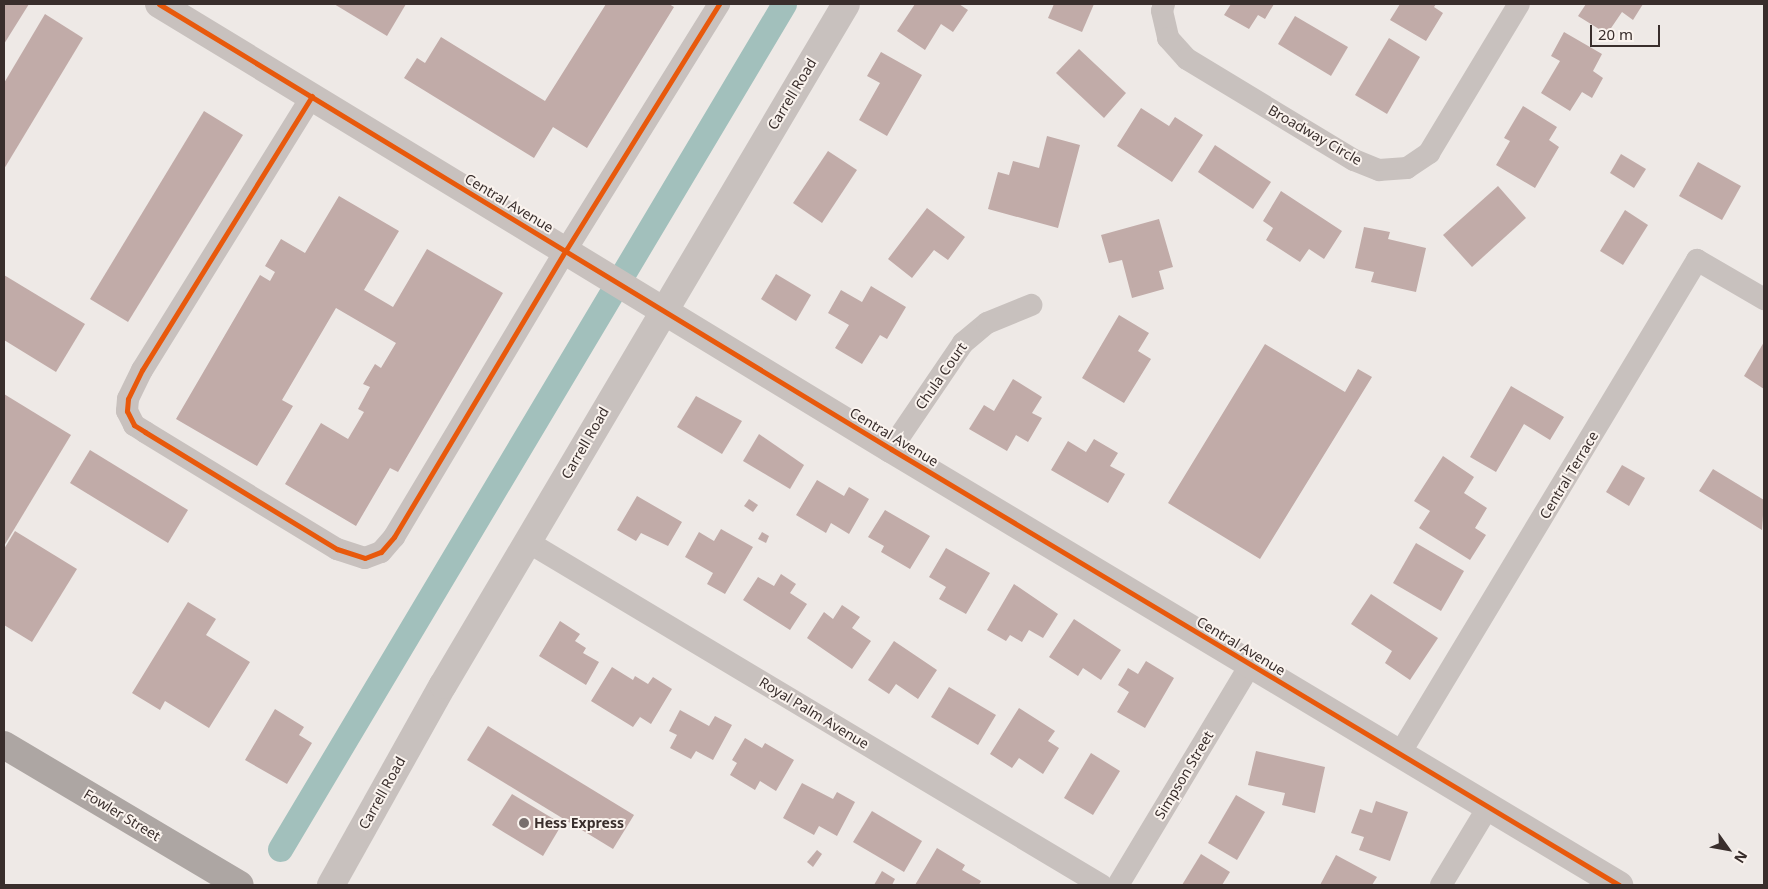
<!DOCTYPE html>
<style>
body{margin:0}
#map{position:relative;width:1768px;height:889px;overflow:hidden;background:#eee9e6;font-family:"Noto Sans",sans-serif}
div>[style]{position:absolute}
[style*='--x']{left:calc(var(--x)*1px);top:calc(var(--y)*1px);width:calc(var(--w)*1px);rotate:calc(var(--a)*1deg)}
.canal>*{height:25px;margin:-12.5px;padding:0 12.5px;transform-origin:12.5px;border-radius:12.5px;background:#a2c0bc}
.building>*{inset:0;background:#c1aba8}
.minor>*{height:22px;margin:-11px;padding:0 11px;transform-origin:11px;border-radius:11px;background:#c8c1be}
.tertiary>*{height:28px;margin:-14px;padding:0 14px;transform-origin:14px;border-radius:14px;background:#c8c1be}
.primary>*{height:28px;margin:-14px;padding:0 14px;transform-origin:14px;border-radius:14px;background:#ada6a3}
.cycleway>*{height:5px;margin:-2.5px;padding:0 2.5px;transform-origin:2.5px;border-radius:2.5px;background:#e8590c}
.dots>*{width:14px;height:14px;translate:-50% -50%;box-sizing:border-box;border:2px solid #faf3ee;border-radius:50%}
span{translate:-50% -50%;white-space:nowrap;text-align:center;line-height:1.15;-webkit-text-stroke:4px #faf3ee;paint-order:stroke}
.street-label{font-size:14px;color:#392e2c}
.poi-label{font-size:14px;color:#392e2c;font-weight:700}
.left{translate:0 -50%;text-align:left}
.frame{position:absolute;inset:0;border:5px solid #392e2c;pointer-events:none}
.north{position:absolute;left:1703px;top:824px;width:50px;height:50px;-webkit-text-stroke:4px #faf3ee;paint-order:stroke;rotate:122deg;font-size:14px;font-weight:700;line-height:20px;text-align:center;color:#392e2c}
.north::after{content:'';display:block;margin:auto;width:18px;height:22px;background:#392e2c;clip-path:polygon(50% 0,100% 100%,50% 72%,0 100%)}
.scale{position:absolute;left:1590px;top:25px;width:70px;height:22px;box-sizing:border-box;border:2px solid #392e2c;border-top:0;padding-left:6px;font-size:15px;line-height:18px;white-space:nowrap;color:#392e2c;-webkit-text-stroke:4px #faf3ee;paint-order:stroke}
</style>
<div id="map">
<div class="canal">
<div style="--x:280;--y:849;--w:984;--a:-59.19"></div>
</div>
<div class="building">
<div style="clip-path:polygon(5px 4px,29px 4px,4px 44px,4px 6px)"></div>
<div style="clip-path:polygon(334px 4px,406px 4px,387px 36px)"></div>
<div style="clip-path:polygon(606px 4px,669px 4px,674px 7px,587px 148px,553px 127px,534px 158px,404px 78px,417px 58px,425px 63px,441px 37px,545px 101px)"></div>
<div style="clip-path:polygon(915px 4px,959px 4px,968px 10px,953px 32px,941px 24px,925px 50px,897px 31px)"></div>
<div style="clip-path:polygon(1054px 4px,1094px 4px,1082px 32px,1048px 18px)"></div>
<div style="clip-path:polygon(1231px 4px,1274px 4px,1265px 19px,1258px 15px,1249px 29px,1224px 15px)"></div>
<div style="clip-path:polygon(1400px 4px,1436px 4px,1434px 7px,1443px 13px,1426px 41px,1390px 20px)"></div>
<div style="clip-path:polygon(1586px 4px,1643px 4px,1633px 20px,1622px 12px,1607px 34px,1578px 16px)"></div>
<div style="clip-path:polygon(45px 14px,83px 38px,4px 169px,4px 83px)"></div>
<div style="clip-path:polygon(1295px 16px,1348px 47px,1331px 76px,1278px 44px)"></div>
<div style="clip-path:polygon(1564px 32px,1602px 54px,1593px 71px,1603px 78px,1592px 98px,1582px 92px,1570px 111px,1541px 93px,1560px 61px,1551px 56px)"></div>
<div style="clip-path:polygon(1389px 38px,1420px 57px,1387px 114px,1355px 95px)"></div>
<div style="clip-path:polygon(1079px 49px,1126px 93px,1104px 118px,1056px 73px)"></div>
<div style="clip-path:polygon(881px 52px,922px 75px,887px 136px,859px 120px,880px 83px,867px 76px)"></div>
<div style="clip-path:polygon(1523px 106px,1557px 127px,1549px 140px,1559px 147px,1535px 188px,1496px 165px,1510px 141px,1504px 138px)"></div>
<div style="clip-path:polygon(1141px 108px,1169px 126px,1175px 117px,1203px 135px,1172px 182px,1117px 146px)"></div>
<div style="clip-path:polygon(204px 111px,243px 135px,128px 322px,90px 299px)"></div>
<div style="clip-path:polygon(1047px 136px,1080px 145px,1058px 228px,988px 209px,998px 172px,1009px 175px,1013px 161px,1039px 168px)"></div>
<div style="clip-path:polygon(1215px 145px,1271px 182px,1253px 209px,1198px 172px)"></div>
<div style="clip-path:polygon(828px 151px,857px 170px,822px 223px,793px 203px)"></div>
<div style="clip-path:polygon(1621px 154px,1646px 169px,1634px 188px,1610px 173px)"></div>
<div style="clip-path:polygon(1698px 162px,1741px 186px,1722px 220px,1679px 196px)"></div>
<div style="clip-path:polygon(1498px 186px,1526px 218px,1472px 267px,1443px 235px)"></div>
<div style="clip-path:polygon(1281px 191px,1342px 231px,1324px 259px,1309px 249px,1300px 262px,1266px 240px,1273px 228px,1263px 221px)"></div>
<div style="clip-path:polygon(339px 196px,399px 231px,364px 290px,393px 307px,427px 249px,503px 293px,398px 472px,390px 468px,356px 526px,285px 484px,321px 423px,348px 439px,364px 412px,358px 409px,370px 387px,363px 384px,375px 364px,381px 368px,396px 343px,336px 308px,282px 400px,293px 406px,257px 466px,176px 419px,260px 275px,270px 281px,275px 272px,265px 266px,281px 239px,305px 253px)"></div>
<div style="clip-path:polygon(927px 208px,965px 237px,948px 260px,934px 250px,912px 278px,888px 259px)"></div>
<div style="clip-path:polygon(1625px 210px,1648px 225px,1623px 265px,1600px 251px)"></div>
<div style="clip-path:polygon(1159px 219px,1173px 267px,1159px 271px,1164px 289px,1132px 298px,1122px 260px,1109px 263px,1101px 235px)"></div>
<div style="clip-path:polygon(1364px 227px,1390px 232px,1388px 239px,1426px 248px,1416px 292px,1371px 282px,1374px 272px,1355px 268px)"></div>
<div style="clip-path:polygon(776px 274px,811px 295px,796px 321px,761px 299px)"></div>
<div style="clip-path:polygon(4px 275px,85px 324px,56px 372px,4px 340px)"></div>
<div style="clip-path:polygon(871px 286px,906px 307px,887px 339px,880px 335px,862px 364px,835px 348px,849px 325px,828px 313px,841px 290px,862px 302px)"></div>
<div style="clip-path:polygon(1119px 315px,1149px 333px,1138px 351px,1151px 359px,1124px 403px,1082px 378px)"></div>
<div style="clip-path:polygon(1764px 342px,1764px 389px,1744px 376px)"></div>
<div style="clip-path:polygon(1265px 344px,1345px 392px,1358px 369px,1372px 377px,1260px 559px,1168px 503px)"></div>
<div style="clip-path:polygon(1013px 379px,1042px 397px,1032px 413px,1042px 418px,1028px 442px,1016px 435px,1007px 451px,969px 429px,984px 405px,994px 411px)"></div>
<div style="clip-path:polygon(1511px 386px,1564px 417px,1550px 440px,1524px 424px,1496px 472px,1470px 457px)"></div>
<div style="clip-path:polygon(4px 394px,71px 435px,4px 546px)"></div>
<div style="clip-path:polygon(696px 396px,742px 421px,722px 454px,677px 427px)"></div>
<div style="clip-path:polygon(759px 434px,804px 465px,790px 489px,743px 461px)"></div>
<div style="clip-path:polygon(1094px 439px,1118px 453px,1110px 466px,1125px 474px,1108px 503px,1051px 470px,1068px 441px,1086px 452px)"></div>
<div style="clip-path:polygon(90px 450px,188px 510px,168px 543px,70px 483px)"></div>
<div style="clip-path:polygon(1443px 456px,1474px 477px,1464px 493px,1487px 508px,1475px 528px,1486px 535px,1470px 560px,1419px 528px,1430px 511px,1414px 501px)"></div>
<div style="clip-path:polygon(1622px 465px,1645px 478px,1629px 506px,1606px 492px)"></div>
<div style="clip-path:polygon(1713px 469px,1764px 500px,1762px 530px,1699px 491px)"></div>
<div style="clip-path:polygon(817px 480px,844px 496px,849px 487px,869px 499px,849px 534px,831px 523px,826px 533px,796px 515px)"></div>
<div style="clip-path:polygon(637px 496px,682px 522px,668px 546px,641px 533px,636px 541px,617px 530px)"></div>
<div style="clip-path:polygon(749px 499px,758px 505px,753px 512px,744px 506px)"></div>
<div style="clip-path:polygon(885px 510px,930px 536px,910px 569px,881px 552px,884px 546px,868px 537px)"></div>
<div style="clip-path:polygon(721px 529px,753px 547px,725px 594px,707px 584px,713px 573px,685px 557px,699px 532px,714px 541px)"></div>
<div style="clip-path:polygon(15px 531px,77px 569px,32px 642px,4px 625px,4px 549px)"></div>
<div style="clip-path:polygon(762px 532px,769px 536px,766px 543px,758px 539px)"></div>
<div style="clip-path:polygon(1416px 543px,1464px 571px,1441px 611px,1393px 583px)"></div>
<div style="clip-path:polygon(946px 548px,990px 573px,966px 614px,939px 599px,946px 587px,929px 577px)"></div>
<div style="clip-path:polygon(781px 574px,796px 584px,790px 593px,807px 604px,790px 630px,743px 600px,758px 577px,774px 586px)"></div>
<div style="clip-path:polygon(1014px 584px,1058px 614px,1043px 638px,1029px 630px,1022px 642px,1010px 635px,1006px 641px,987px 630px)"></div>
<div style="clip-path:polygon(1371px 594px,1438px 638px,1410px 680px,1385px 663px,1392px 651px,1351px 624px)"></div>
<div style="clip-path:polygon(188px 602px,216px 619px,206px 635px,250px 662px,209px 728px,165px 701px,160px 710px,132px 693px)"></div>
<div style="clip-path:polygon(842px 605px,860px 617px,852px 628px,871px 641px,852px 669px,807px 638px,824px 612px,833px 619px)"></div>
<div style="clip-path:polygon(1074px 619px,1121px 650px,1101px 680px,1083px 668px,1078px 676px,1049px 657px)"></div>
<div style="clip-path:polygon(560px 621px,580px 634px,575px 641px,586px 648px,583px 653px,599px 662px,586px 685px,539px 656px)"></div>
<div style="clip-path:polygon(894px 641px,937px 670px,918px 699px,896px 684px,889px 694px,868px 680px)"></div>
<div style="clip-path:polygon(1146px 661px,1174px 678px,1145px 728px,1117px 712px,1129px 692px,1118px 685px,1128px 668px,1138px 674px)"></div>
<div style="clip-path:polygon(612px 667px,633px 680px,635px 676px,648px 684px,653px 677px,672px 689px,651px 724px,640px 717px,633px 727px,591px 701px)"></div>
<div style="clip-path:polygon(949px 687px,996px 715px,978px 745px,931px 717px)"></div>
<div style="clip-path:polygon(1019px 708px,1055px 731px,1048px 741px,1059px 748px,1043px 774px,1019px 758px,1012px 768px,990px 754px)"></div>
<div style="clip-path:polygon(275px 709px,304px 727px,299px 735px,312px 743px,287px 784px,245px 760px)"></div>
<div style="clip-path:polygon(680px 710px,709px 726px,715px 716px,732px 725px,713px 760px,696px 751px,691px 759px,670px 748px,677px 735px,669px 731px)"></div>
<div style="clip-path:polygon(488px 726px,634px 815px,613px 849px,467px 760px)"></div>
<div style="clip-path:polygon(745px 738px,762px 748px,765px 743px,794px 760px,776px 791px,760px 781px,755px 790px,730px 775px,737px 763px,732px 760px)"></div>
<div style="clip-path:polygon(1256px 751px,1325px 767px,1315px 813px,1282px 805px,1285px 793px,1248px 785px)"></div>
<div style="clip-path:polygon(1091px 753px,1120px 771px,1093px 815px,1064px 798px)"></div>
<div style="clip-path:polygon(802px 783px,833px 799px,837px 792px,855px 802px,837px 836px,819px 826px,814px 835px,783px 818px)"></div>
<div style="clip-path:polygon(512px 794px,562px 824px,543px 856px,492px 825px)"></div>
<div style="clip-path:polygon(1236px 795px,1265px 812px,1237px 860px,1208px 843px)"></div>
<div style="clip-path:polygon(1376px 801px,1408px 812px,1390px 861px,1359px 850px,1364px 837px,1351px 833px,1360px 809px,1372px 813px)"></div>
<div style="clip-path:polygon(872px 811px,922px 841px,904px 872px,853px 842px)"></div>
<div style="clip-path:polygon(937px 848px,965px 865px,962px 870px,981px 881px,979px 885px,915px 885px)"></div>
<div style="clip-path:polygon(817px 850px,822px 854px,813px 867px,807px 862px)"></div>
<div style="clip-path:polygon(1201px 854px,1230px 872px,1222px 885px,1182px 885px)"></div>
<div style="clip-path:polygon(1336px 855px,1377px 877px,1372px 885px,1320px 885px)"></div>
<div style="clip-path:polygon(882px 871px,895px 879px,892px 885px,874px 885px)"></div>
</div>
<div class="minor">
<div style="--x:1164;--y:4;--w:7;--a:106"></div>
<div style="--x:1162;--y:11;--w:28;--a:77"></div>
<div style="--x:1168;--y:38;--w:28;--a:48"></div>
<div style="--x:1187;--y:59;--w:195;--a:31.2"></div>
<div style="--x:1354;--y:160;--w:27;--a:22"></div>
<div style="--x:1379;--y:170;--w:28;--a:-4"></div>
<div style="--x:1407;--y:168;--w:27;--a:-34"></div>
<div style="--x:1429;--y:153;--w:174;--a:-58.9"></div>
<div style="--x:312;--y:96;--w:322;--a:121.8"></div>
<div style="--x:142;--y:370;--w:32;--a:116"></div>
<div style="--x:128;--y:399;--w:12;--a:95"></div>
<div style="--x:127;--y:411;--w:16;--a:63"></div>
<div style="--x:134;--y:425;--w:13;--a:32"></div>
<div style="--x:145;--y:432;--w:225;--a:31.4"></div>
<div style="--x:337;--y:549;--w:29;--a:18"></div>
<div style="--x:365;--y:558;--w:17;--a:-21"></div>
<div style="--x:381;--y:552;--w:20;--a:-49"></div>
<div style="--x:394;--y:537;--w:335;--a:-59.1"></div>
<div style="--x:566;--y:250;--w:290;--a:-58.1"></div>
<div style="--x:891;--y:449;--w:128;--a:-55.8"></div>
<div style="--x:963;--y:343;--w:31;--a:-40"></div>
<div style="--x:987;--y:323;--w:48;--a:-22.2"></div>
<div style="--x:528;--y:542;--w:668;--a:30.9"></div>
<div style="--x:1399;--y:755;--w:578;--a:-58.95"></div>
<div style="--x:1697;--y:260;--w:78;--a:30.2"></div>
<div style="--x:1118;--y:885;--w:257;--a:-59"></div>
<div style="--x:1441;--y:885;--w:91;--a:-58.9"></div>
</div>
<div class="tertiary">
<div style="--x:159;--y:4;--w:857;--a:31.3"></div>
<div style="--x:891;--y:449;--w:849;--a:30.92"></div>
<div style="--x:331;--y:885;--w:229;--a:-60.8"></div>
<div style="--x:443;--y:685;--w:791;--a:-59.38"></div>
</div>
<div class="primary">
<div style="--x:4;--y:745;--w:274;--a:30.7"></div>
</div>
<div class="cycleway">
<div style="--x:159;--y:4;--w:857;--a:31.3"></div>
<div style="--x:891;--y:449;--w:849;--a:30.92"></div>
<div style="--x:312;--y:96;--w:322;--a:121.8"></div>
<div style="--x:142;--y:370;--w:32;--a:116"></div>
<div style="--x:128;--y:399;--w:12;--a:95"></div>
<div style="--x:127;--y:411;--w:16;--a:63"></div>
<div style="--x:134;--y:425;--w:13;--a:32"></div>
<div style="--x:145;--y:432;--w:225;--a:31.4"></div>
<div style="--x:337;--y:549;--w:29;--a:18"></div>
<div style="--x:365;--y:558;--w:17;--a:-21"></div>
<div style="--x:381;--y:552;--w:20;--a:-49"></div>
<div style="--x:394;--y:537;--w:335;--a:-59.1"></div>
<div style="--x:566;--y:250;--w:290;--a:-58.1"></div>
</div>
<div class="dots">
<div style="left:524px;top:823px;background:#786f6d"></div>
</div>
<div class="street-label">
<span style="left:792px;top:94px;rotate:-59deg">Carrell Road</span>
<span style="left:1315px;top:135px;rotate:30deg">Broadway Circle</span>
<span style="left:509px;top:203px;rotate:31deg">Central Avenue</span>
<span style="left:941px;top:376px;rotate:-55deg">Chula Court</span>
<span style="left:894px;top:437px;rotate:31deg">Central Avenue</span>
<span style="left:585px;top:443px;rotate:-60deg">Carrell Road</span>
<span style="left:1569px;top:475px;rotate:-59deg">Central Terrace</span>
<span style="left:1241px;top:646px;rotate:31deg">Central Avenue</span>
<span style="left:814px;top:713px;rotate:31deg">Royal Palm Avenue</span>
<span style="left:1184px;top:775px;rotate:-59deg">Simpson Street</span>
<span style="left:382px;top:793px;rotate:-61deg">Carrell Road</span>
<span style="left:122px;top:815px;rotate:31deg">Fowler Street</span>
</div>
<div class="poi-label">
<span class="left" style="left:534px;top:823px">Hess Express</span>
</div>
<div class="frame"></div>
<div class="north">N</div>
<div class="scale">20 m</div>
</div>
